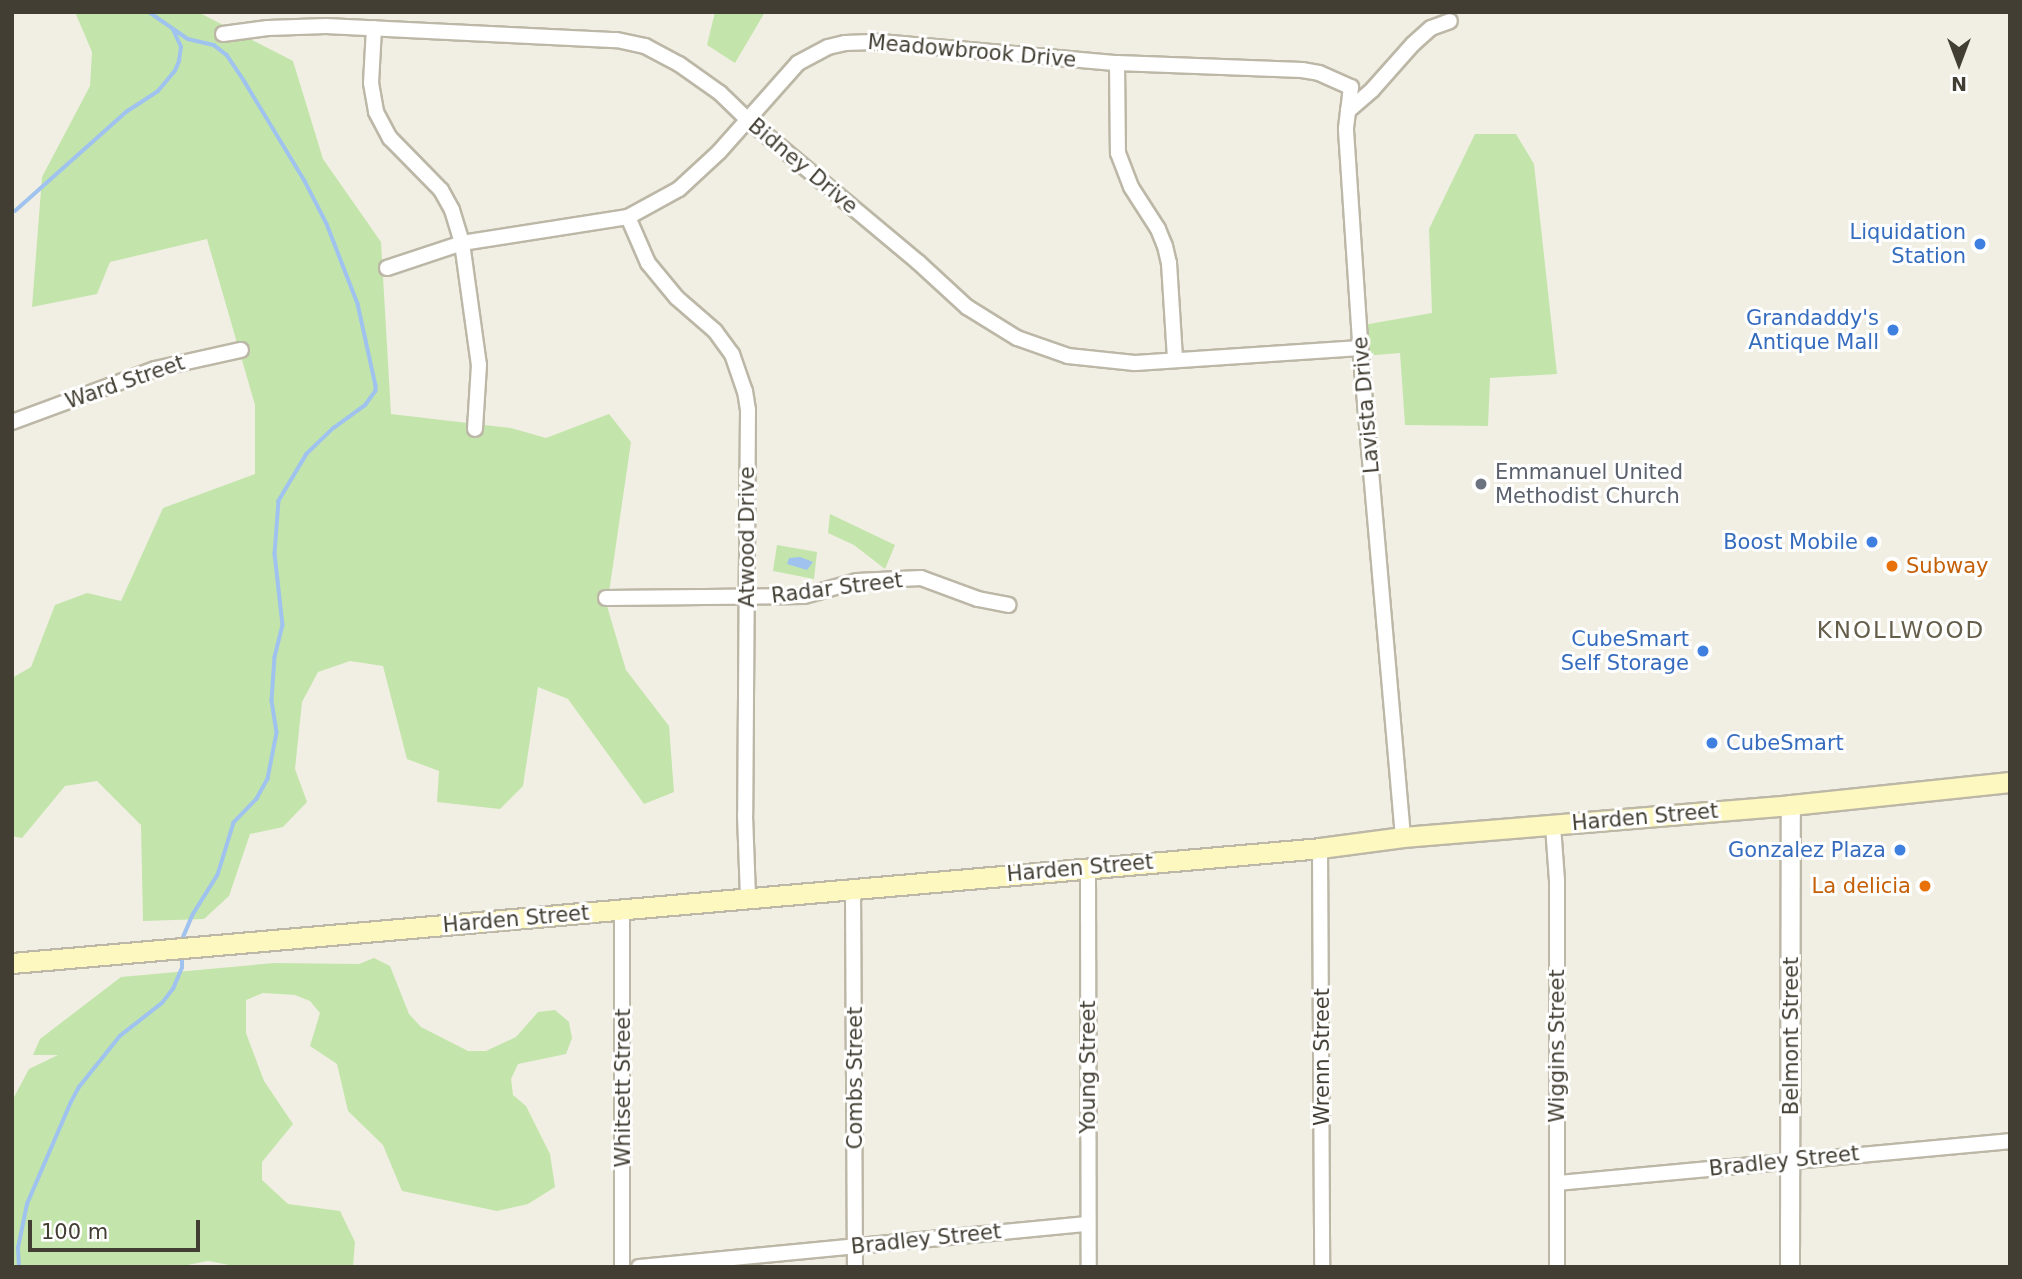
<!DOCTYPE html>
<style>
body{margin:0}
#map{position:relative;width:2022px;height:1279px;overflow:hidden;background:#f1efe3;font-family:"DejaVu Sans",sans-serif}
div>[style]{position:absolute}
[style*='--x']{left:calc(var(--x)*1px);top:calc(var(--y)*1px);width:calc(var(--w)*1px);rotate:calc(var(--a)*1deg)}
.green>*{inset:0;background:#c3e5ab}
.water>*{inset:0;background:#9fc3ee}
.stream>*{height:3.5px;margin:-1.75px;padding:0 1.75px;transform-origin:1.75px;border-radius:1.75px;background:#9fc3ee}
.roads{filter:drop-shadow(2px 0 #bcb7a6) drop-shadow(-2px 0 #bcb7a6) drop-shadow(0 2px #bcb7a6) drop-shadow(0 -2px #bcb7a6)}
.minor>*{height:14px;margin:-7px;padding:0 7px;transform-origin:7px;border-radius:7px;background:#fff}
.tertiary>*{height:18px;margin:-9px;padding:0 9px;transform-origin:9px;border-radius:9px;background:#fff}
.secondary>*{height:19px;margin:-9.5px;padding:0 9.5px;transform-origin:9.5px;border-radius:9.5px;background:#fdf7c0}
.dots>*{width:19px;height:19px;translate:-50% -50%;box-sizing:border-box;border:4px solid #fff;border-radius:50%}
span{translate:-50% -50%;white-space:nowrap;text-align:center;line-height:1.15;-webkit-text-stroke:6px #fff;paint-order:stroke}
.street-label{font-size:21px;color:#423e33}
.shop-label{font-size:21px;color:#366cbe}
.right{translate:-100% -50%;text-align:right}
.left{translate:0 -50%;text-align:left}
.worship-label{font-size:21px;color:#5b616d}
.food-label{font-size:21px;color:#c56008}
.neighbourhood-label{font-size:23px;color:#655e4b;letter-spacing:2px}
.frame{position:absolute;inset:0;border:14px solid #423e33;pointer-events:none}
.north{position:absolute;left:1924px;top:28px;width:70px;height:70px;-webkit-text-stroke:5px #fff;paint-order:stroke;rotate:180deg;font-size:19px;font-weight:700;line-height:28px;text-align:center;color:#423e33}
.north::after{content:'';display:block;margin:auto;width:24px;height:32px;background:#423e33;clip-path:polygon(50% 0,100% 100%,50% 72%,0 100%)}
.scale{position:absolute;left:28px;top:1220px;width:172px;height:32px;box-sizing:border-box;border:4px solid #423e33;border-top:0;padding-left:9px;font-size:21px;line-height:24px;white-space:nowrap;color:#423e33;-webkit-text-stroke:5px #fff;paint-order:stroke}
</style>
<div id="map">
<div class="green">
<div style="clip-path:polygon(75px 12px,198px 12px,293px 61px,323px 159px,381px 242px,391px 414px,511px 428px,546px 438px,609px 414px,631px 442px,607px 606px,626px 670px,669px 726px,674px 792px,644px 804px,568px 699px,538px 687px,523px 786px,500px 809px,437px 802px,439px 771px,407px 759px,383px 666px,350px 661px,318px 672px,302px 702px,295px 769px,307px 802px,283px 827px,250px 834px,229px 896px,204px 919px,143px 921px,141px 825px,97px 781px,65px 786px,22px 838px,12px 836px,12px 678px,31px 667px,55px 605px,87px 593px,121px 601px,163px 508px,255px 474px,255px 405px,207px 239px,110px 262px,97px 294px,32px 307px,42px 177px,90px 86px,92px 52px)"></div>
<div style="clip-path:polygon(715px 12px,765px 12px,735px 63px,707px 45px)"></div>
<div style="clip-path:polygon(1475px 134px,1516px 134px,1534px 164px,1557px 374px,1490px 378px,1488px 426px,1405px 425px,1400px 353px,1364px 356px,1363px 325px,1432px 313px,1429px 229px)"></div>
<div style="clip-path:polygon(830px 514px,895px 545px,885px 569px,854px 545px,828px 533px)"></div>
<div style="clip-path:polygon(777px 545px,817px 552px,814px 579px,773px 571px)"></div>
<div style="clip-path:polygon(374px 958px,390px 966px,409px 1014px,421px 1027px,468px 1051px,486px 1051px,516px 1037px,538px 1012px,555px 1010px,569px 1022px,572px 1038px,566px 1054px,518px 1064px,511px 1079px,513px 1095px,526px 1106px,550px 1154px,555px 1187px,528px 1204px,497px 1211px,402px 1191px,383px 1145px,348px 1111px,337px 1064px,310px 1046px,320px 1013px,310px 1001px,295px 995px,263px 993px,246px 1000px,246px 1033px,264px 1081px,293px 1124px,262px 1162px,262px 1180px,288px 1204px,340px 1211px,355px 1242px,353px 1267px,240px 1267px,208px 1261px,177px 1267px,12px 1267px,12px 1101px,29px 1069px,58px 1055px,33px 1055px,40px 1039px,121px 977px,274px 963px,359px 964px)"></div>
</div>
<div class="water">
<div style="clip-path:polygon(800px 557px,813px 562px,807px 570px,787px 564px,789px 558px)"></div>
</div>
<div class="stream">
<div style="--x:149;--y:12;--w:47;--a:34.7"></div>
<div style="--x:188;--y:39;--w:27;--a:13"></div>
<div style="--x:214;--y:45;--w:16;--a:38"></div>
<div style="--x:227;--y:55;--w:32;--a:56"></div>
<div style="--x:245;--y:82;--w:116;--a:58.8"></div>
<div style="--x:305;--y:181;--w:48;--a:62.9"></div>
<div style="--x:327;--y:224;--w:86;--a:68.8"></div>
<div style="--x:358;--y:304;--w:84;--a:77.6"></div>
<div style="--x:376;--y:386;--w:5;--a:90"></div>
<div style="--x:376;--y:391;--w:17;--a:126"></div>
<div style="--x:366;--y:405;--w:39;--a:144"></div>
<div style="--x:334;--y:428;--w:37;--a:136"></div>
<div style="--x:307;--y:454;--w:55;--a:120.8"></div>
<div style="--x:279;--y:501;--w:53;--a:94.3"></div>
<div style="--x:275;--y:554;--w:71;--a:83.6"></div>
<div style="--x:283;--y:625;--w:33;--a:104"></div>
<div style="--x:275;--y:657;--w:44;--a:93.9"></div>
<div style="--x:272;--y:701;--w:32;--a:81"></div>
<div style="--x:277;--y:733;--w:47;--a:101.1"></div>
<div style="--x:268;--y:779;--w:23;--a:119"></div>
<div style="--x:257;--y:799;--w:33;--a:134"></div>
<div style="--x:234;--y:823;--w:54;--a:107.1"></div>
<div style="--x:218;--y:875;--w:47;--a:122"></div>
<div style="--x:193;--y:915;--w:28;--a:113"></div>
<div style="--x:15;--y:211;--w:149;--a:-41.7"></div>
<div style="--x:126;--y:112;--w:38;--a:-33"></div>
<div style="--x:158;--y:91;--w:26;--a:-50"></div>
<div style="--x:175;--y:71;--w:11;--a:-68"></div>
<div style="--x:179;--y:61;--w:14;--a:-82"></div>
<div style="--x:181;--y:47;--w:19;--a:-115"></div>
<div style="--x:19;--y:1267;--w:19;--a:-93"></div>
<div style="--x:18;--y:1248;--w:45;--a:-78.4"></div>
<div style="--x:27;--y:1204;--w:111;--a:-66.7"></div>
<div style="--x:71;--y:1102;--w:17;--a:-62"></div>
<div style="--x:79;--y:1087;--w:65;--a:-51.2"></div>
<div style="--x:120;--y:1036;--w:53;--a:-38.2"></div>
<div style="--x:162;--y:1003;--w:18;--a:-52"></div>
<div style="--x:173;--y:989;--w:23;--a:-67"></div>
<div style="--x:182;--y:968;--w:12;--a:-90"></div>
</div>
<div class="roads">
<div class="minor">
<div style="--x:374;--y:28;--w:55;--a:93.1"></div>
<div style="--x:371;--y:83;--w:29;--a:80"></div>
<div style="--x:376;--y:112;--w:30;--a:62"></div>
<div style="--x:390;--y:138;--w:73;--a:45.6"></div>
<div style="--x:441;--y:190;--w:23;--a:61"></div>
<div style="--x:452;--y:210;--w:34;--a:73"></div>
<div style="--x:462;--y:243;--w:123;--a:82.1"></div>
<div style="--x:479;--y:365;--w:64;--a:93.6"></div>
<div style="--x:223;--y:34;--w:45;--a:-7.6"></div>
<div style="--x:268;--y:28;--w:58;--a:-2"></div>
<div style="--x:326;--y:26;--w:291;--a:2.8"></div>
<div style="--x:617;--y:40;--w:29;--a:12"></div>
<div style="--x:645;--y:46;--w:38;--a:28"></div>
<div style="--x:679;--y:64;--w:50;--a:35.3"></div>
<div style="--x:720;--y:93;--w:37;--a:44"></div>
<div style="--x:747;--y:119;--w:223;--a:39.9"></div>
<div style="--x:918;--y:262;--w:67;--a:42.6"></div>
<div style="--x:967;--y:307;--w:59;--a:31.8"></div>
<div style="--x:1017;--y:338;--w:54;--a:19.4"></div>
<div style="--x:1068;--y:356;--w:67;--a:6"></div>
<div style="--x:1135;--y:363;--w:226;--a:-3.8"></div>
<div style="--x:1117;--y:63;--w:90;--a:89.4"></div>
<div style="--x:1118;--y:153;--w:36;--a:69"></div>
<div style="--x:1131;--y:187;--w:50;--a:57.3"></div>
<div style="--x:1158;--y:229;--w:18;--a:68"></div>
<div style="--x:1165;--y:246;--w:17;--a:77"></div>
<div style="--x:1169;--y:263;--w:96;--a:86.4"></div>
<div style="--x:628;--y:217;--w:50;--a:66.5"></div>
<div style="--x:648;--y:263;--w:45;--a:50.4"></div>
<div style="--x:677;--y:298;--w:50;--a:41"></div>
<div style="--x:715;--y:331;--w:29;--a:54"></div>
<div style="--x:732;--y:354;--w:39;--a:71"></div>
<div style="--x:745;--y:391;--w:19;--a:81"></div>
<div style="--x:748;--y:410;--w:405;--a:90.4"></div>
<div style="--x:745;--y:815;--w:82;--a:87.9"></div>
<div style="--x:387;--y:268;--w:79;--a:-18.4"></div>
<div style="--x:462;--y:243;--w:168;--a:-8.9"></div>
<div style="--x:628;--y:217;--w:58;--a:-28.8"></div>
<div style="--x:679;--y:189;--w:54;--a:-42.8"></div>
<div style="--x:719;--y:152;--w:119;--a:-48.4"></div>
<div style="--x:798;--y:63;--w:34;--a:-28"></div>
<div style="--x:828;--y:47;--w:17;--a:-13"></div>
<div style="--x:845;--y:43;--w:35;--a:-2"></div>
<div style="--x:880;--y:42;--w:238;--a:5.1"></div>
<div style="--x:1117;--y:63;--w:185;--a:2.2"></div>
<div style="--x:1302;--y:70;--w:17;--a:10"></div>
<div style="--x:1319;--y:73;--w:35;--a:24"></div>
<div style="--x:1351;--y:87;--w:24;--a:97"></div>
<div style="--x:12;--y:422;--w:153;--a:-20.3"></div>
<div style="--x:155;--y:369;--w:88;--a:-12.5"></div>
<div style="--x:606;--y:598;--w:198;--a:-0.6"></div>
<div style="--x:804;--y:596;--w:55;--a:-15.8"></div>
<div style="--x:857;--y:581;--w:64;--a:-2.7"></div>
<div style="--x:921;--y:578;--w:61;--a:20.2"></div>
<div style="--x:978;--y:599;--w:31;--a:11"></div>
<div style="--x:1553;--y:826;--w:55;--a:85.8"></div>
<div style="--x:1557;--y:881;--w:386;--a:90"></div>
<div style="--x:1403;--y:837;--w:498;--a:-95"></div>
<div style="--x:1360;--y:341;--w:213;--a:-93.8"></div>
<div style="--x:1346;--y:128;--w:17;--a:-83"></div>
<div style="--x:1348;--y:111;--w:33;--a:-41"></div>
<div style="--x:1373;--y:89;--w:60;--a:-48.4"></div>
<div style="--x:1413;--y:44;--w:24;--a:-42"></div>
<div style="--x:1431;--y:28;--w:20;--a:-20"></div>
<div style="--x:1320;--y:848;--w:419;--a:89.7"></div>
<div style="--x:1088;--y:867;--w:400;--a:89.9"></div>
<div style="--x:853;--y:889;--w:378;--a:89.7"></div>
<div style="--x:622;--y:910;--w:357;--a:90"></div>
<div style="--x:1558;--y:1183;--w:454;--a:-5.3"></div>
<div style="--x:639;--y:1267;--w:451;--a:-5.5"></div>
</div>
<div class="tertiary">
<div style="--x:1790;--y:1267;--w:462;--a:-89.9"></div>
</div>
<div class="secondary">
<div style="--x:12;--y:963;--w:1313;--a:-5.02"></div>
<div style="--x:1320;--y:848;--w:84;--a:-7.5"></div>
<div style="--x:1403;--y:837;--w:389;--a:-4.7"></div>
<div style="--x:1791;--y:805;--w:220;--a:-6"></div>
</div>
</div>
<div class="dots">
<div style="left:1980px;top:244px;background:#3f7fe0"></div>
<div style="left:1893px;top:330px;background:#3f7fe0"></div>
<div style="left:1481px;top:484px;background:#6b7280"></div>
<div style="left:1872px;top:542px;background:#3f7fe0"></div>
<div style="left:1892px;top:566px;background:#e8710a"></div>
<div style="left:1703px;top:651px;background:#3f7fe0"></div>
<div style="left:1712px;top:743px;background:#3f7fe0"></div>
<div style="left:1900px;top:850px;background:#3f7fe0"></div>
<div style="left:1925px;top:886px;background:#e8710a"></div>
</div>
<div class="street-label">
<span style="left:972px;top:51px;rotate:5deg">Meadowbrook Drive</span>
<span style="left:803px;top:166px;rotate:40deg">Bidney Drive</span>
<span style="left:125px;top:382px;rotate:-19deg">Ward Street</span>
<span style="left:1366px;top:405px;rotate:-95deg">Lavista Drive</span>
<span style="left:747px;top:537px;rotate:-90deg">Atwood Drive</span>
<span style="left:837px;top:588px;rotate:-7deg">Radar Street</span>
<span style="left:1645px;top:817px;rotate:-5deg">Harden Street</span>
<span style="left:1080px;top:868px;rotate:-5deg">Harden Street</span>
<span style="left:516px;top:919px;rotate:-5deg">Harden Street</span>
<span style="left:1791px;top:1036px;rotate:-90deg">Belmont Street</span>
<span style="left:1557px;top:1046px;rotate:-90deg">Wiggins Street</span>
<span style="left:1322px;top:1057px;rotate:-90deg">Wrenn Street</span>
<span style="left:1088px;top:1067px;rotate:-90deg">Young Street</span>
<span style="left:855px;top:1078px;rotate:-90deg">Combs Street</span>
<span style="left:623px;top:1088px;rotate:-90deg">Whitsett Street</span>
<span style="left:1784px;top:1161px;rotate:-6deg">Bradley Street</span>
<span style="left:926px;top:1239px;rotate:-6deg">Bradley Street</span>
</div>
<div class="shop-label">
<span class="right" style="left:1966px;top:244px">Liquidation<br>Station</span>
<span class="right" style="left:1879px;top:330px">Grandaddy's<br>Antique Mall</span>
<span class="right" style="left:1858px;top:542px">Boost Mobile</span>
<span class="right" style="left:1689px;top:651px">CubeSmart<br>Self Storage</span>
<span class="left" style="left:1726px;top:743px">CubeSmart</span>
<span class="right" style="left:1886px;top:850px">Gonzalez Plaza</span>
</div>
<div class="worship-label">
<span class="left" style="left:1495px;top:484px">Emmanuel United<br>Methodist Church</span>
</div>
<div class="food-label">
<span class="left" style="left:1906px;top:566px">Subway</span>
<span class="right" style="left:1911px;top:886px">La delicia</span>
</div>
<div class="neighbourhood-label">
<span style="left:1901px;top:630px">KNOLLWOOD</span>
</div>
<div class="frame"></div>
<div class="north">N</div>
<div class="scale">100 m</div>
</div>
